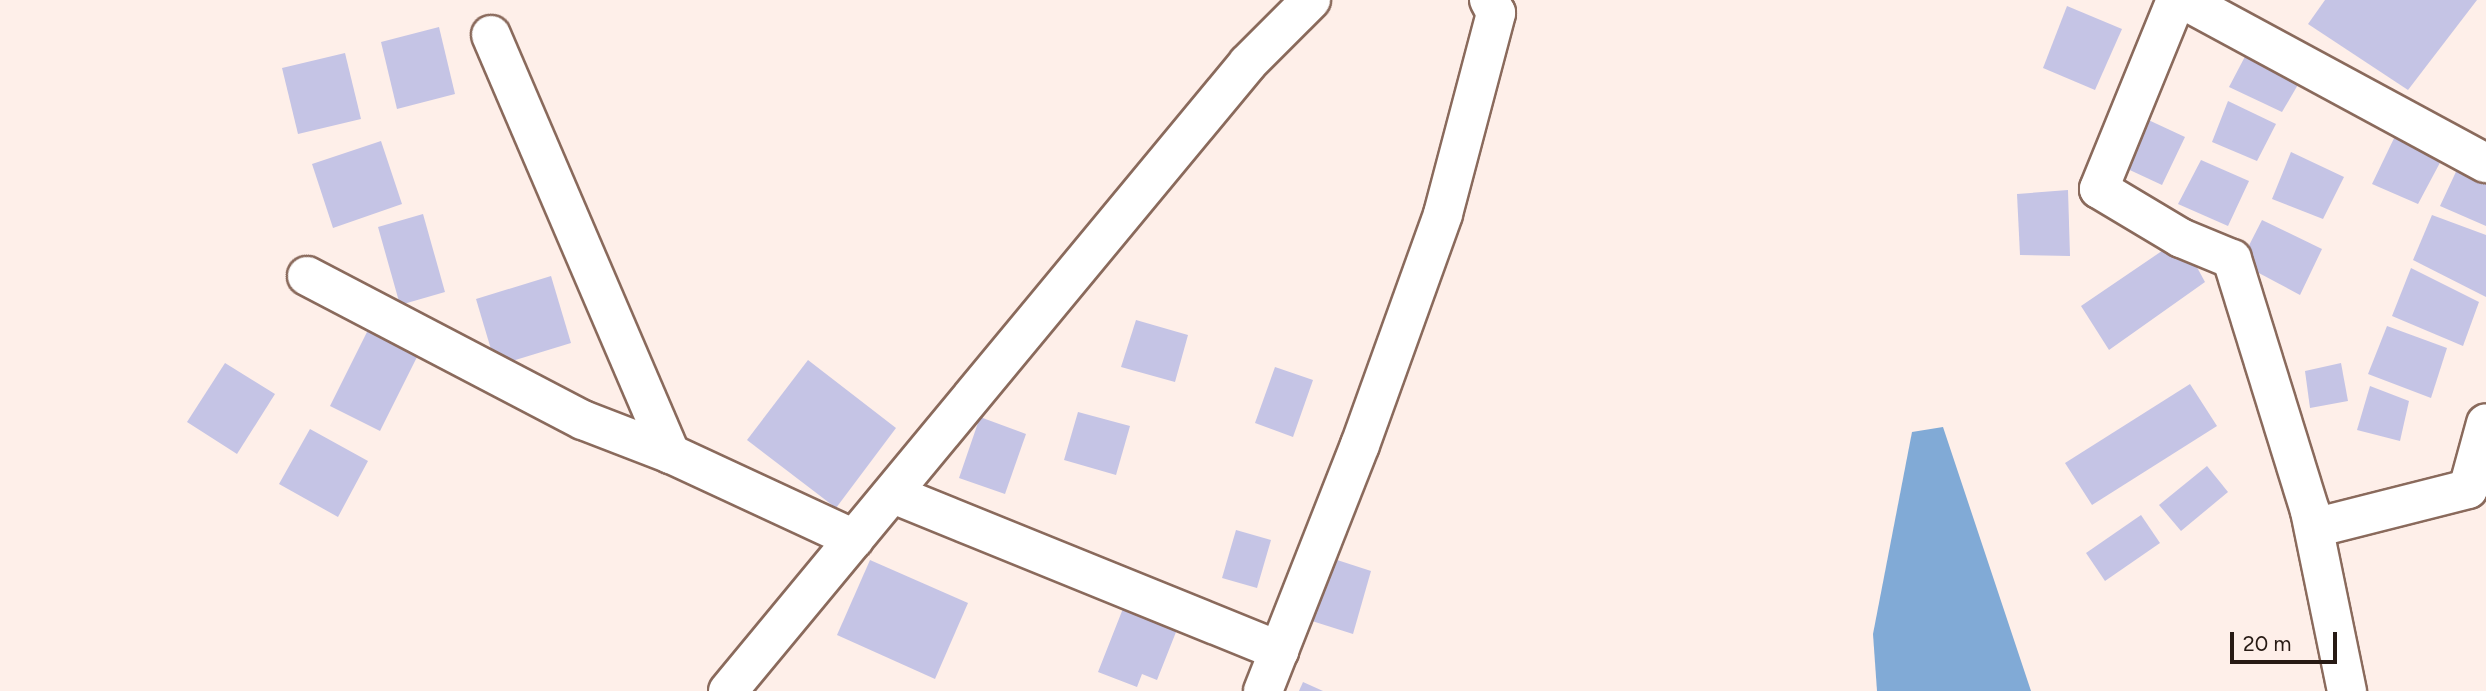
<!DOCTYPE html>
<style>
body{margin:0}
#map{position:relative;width:2486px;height:691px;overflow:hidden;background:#feefe9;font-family:Figtree,sans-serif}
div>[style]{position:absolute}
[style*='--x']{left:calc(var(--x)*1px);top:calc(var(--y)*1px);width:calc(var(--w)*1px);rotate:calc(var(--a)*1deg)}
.water>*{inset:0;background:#81aad6}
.building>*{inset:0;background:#c5c4e5}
.roads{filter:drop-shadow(2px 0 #8a6a5c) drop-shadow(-2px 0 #8a6a5c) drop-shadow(0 2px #8a6a5c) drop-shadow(0 -2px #8a6a5c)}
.minor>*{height:38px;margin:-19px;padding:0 19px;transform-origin:19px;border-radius:19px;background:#fff}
span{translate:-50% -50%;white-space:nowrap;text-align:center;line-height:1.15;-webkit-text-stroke:6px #feefe9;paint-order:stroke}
.scale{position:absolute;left:2230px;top:632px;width:107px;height:32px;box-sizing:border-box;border:4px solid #271a14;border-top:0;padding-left:9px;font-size:21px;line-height:24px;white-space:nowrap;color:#271a14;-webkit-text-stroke:5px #feefe9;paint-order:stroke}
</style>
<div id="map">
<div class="water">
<div style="clip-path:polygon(1943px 427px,2031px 691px,1877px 691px,1873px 634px,1912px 432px)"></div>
</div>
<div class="building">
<div style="clip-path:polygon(2325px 0,2477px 0,2408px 90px,2308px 24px)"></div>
<div style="clip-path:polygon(2067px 6px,2122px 29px,2095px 90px,2043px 68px)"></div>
<div style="clip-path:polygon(439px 27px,455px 94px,397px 109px,381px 42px)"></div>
<div style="clip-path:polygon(2250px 47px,2303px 76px,2282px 112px,2229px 87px)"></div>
<div style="clip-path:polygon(345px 53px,361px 119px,298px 134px,282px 68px)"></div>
<div style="clip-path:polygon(2228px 101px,2276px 124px,2257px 161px,2212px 142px)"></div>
<div style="clip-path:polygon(2142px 117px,2185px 137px,2162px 185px,2119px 165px)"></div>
<div style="clip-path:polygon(2398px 130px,2443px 157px,2418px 204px,2372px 184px)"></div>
<div style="clip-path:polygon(381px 141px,402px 204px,333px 228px,312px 164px)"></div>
<div style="clip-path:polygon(2291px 152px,2344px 177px,2323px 219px,2272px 199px)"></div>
<div style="clip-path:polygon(2201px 160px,2249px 181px,2228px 226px,2178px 204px)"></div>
<div style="clip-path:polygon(2461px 161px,2486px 174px,2486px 226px,2440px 206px)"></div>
<div style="clip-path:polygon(2068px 190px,2070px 256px,2020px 255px,2017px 194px)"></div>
<div style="clip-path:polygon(423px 214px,445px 292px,400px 305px,378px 227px)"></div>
<div style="clip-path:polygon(2432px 215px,2486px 235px,2486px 297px,2413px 260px)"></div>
<div style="clip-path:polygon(2262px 220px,2322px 249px,2300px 295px,2240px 263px)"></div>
<div style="clip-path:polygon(2181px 238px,2205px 282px,2109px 350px,2081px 306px)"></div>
<div style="clip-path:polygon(2411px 268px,2479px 302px,2463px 346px,2392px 316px)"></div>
<div style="clip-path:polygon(551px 276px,571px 343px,496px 366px,476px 299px)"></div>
<div style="clip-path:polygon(1136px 320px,1188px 335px,1175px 382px,1121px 367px)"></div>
<div style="clip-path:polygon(2387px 326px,2447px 348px,2431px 398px,2368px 374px)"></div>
<div style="clip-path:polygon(368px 330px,418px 355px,380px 431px,330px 406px)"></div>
<div style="clip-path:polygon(808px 360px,896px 428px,836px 508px,747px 440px)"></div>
<div style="clip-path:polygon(225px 363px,275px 394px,237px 454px,187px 422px)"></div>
<div style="clip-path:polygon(2341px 363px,2348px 401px,2310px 408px,2305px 371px)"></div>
<div style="clip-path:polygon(1275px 367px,1313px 380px,1293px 437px,1255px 423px)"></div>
<div style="clip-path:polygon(2190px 384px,2217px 426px,2092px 505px,2065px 463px)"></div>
<div style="clip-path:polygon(2370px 386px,2409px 401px,2400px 441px,2357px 430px)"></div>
<div style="clip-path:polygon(1078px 412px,1130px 426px,1116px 475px,1064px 460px)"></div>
<div style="clip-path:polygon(980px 417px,1026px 434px,1005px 494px,959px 478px)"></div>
<div style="clip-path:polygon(310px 429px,368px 461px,338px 517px,279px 484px)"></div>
<div style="clip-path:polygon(2207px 466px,2228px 492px,2181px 531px,2159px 505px)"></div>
<div style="clip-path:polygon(2141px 515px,2160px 543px,2105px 581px,2086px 553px)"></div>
<div style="clip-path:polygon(1236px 530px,1271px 540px,1257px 588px,1222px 578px)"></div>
<div style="clip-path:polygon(1331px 558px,1371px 571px,1353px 634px,1312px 621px)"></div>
<div style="clip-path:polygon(870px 560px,968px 603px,935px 679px,837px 635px)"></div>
<div style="clip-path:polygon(1124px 606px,1178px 627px,1157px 680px,1142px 674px,1137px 687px,1098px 672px)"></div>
<div style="clip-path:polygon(1303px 682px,1323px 691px,1299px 691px)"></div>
</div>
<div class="roads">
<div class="minor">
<div style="--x:2176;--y:0;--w:204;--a:112.2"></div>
<div style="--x:2099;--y:189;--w:96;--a:30.9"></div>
<div style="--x:2181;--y:238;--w:55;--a:22.4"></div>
<div style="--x:2232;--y:259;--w:264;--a:72.8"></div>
<div style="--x:2310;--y:511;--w:184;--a:78.4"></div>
<div style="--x:2184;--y:0;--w:343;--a:28.4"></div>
<div style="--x:491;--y:35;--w:456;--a:66.8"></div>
<div style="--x:307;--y:276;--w:311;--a:27.6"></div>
<div style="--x:583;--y:420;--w:94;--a:21.1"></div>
<div style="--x:671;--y:454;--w:202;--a:24.9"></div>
<div style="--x:893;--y:494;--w:417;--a:22.1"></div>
<div style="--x:2314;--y:528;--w:159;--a:-14.2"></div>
<div style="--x:2468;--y:489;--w:68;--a:-74.7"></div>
<div style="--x:728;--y:691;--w:815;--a:-50.37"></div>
<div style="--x:1248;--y:63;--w:89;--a:-45"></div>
<div style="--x:1263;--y:691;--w:264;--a:-68.5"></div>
<div style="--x:1360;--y:445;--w:245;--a:-70.2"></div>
<div style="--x:1443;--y:214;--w:208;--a:-75.2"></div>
<div style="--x:1496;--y:13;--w:15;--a:-118"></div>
</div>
</div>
<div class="scale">20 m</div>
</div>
